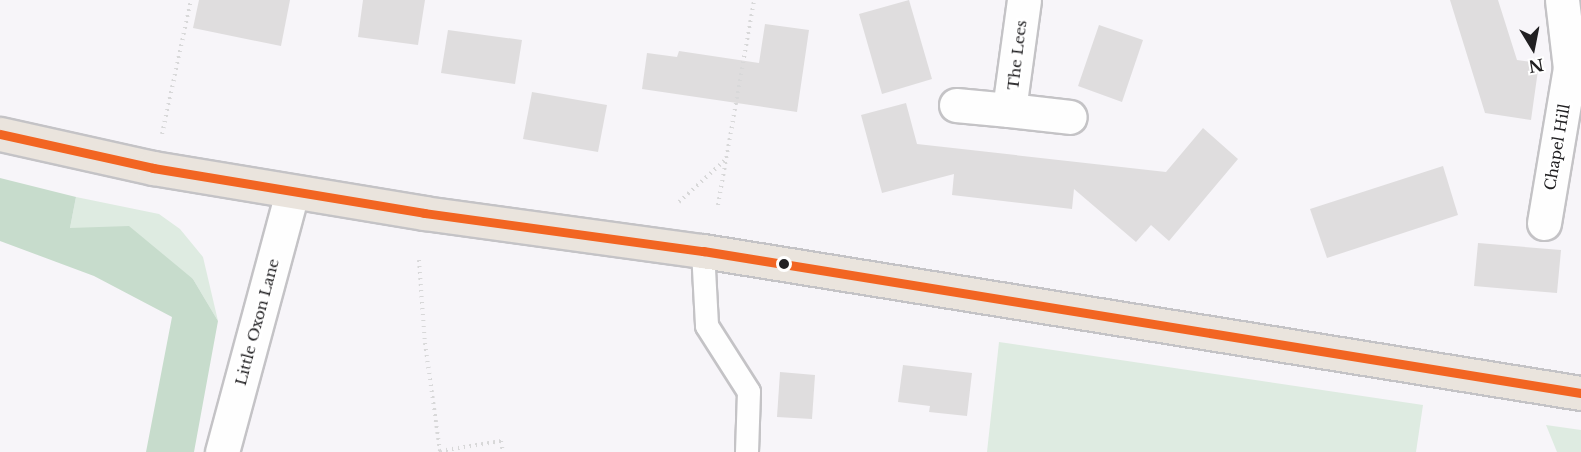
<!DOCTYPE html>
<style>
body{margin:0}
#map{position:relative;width:1581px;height:452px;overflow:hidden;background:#f7f5f9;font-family:"Libre Baskerville",serif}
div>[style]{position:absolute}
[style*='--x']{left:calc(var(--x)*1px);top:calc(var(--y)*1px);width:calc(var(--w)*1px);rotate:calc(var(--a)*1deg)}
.green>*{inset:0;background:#deebe1}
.forest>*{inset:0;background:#c7dccc}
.building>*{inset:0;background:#dfddde}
.path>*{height:4px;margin-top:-2px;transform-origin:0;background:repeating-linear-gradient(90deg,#d8d8d9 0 1.5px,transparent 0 6px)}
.roads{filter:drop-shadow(2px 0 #c4c3c6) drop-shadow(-2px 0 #c4c3c6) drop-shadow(0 2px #c4c3c6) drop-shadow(0 -2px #c4c3c6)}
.lane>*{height:22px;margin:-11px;padding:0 11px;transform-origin:11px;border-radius:11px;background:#fefefe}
.street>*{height:33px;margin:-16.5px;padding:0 16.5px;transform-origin:16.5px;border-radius:16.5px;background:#fefefe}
.primary>*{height:33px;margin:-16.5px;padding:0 16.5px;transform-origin:16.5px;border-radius:16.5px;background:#eae4dd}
.bus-1>*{height:9px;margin:-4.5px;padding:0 4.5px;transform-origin:4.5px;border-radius:4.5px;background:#f26522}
.dots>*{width:16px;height:16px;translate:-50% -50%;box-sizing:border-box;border:3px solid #fff;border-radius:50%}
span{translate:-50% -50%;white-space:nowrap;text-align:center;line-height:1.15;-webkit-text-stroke:6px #fff;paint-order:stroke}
.street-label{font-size:15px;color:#212022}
.north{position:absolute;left:1503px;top:18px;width:60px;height:60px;-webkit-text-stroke:4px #fff;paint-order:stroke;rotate:170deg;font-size:16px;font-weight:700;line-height:24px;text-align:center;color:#212022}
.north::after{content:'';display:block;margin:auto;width:21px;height:27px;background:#212022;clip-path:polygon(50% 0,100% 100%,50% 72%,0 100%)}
</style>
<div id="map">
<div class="green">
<div style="clip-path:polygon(76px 197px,159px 214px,180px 229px,203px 257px,218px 321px,193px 279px,70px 228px)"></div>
<div style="clip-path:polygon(999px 342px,1423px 405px,1416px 452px,987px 452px)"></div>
<div style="clip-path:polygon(1546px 425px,1581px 430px,1581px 452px,1557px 452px)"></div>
</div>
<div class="forest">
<div style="clip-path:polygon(0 178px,76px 197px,70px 228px,129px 226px,193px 279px,218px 321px,194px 452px,146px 452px,172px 317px,94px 276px,0 241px)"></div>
</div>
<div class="building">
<div style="clip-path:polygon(199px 0,290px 0,281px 46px,193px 28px)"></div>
<div style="clip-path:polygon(363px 0,425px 0,418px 45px,358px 37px)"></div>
<div style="clip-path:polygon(909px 0,932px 79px,882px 94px,859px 14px)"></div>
<div style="clip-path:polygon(1450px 0,1498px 0,1517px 60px,1539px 63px,1531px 120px,1485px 113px)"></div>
<div style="clip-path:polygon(765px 24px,809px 30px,797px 112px,642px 89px,647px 53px,677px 57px,679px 51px,759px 63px)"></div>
<div style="clip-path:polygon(1099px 25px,1143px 40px,1122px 102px,1078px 86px)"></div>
<div style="clip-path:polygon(448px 30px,522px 40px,515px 84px,441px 73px)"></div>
<div style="clip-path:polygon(532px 92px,607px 105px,598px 152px,523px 139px)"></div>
<div style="clip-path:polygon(906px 103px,917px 144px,1166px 172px,1203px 128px,1238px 159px,1169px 241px,1151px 225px,1136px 242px,1074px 189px,1072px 209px,952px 195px,954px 174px,882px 193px,861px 115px)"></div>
<div style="clip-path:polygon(1443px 166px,1458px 215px,1327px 258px,1310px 209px)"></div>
<div style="clip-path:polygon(1478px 243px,1561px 250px,1557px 293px,1474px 286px)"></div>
<div style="clip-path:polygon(903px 365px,972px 373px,967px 416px,929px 412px,930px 406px,898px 402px)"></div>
<div style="clip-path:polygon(780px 372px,815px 375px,812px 419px,777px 417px)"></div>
</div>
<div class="path">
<div style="--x:162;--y:134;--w:137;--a:-77.8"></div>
<div style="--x:679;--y:202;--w:62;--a:-42.4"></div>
<div style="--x:718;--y:205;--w:208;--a:-80"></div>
<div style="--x:419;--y:260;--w:83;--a:85.9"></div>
<div style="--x:425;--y:343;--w:109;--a:82.1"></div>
<div style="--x:440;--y:451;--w:4;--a:166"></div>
<div style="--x:440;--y:451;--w:62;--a:-9.3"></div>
<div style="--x:501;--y:441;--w:11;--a:80"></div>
</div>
<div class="roads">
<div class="lane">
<div style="--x:703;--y:251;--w:75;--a:86.9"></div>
<div style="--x:707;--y:326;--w:78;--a:57.5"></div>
<div style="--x:749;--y:392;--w:60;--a:91.9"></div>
</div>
<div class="street">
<div style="--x:1024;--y:0;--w:111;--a:97.8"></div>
<div style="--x:1009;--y:110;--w:61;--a:6.5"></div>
<div style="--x:956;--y:105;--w:53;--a:5.4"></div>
<div style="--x:1544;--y:223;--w:157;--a:-80.5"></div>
<div style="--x:1570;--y:68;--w:68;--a:-96.7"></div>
<div style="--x:222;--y:452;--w:269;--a:-74.9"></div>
</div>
<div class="primary">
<div style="--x:0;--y:134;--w:157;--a:12.5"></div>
<div style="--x:153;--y:168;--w:275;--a:9.4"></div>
<div style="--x:424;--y:213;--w:282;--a:7.8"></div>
<div style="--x:703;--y:251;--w:889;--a:9.19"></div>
</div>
</div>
<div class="bus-1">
<div style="--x:0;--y:134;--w:157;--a:12.5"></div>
<div style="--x:153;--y:168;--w:275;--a:9.4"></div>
<div style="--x:424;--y:213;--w:282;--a:7.8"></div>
<div style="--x:703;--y:251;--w:889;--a:9.19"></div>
</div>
<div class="dots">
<div style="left:784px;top:264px;background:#212022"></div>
</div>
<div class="street-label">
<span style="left:1017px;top:55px;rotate:-83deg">The Lees</span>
<span style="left:1557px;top:147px;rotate:-80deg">Chapel Hill</span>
<span style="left:257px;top:322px;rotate:-75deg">Little Oxon Lane</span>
</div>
<div class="north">N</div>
</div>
